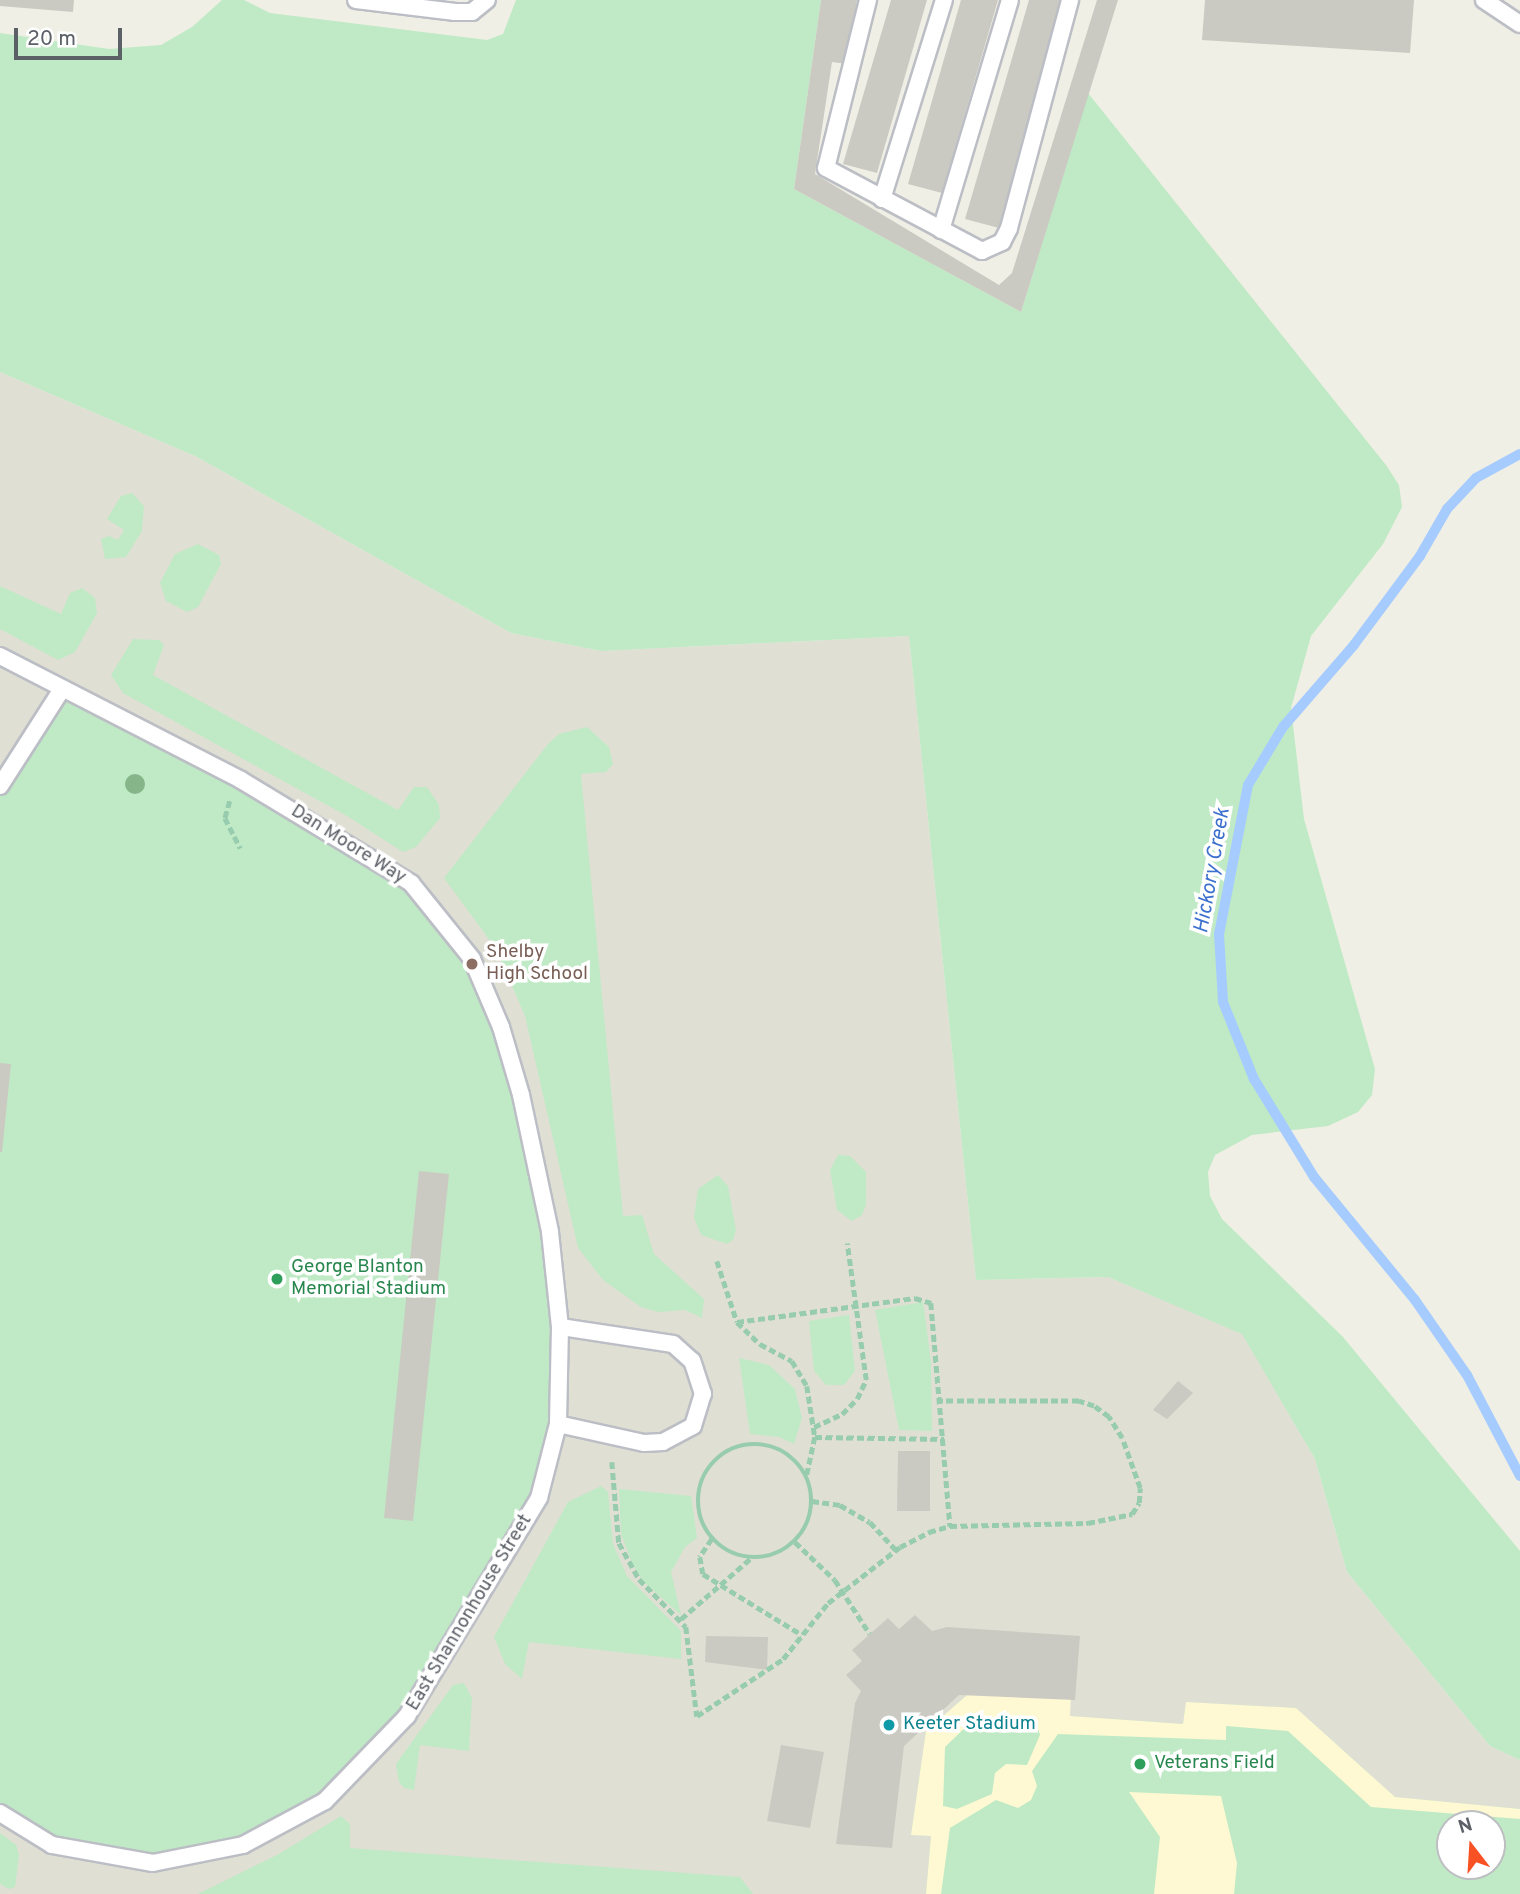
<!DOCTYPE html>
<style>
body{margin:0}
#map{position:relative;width:1520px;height:1894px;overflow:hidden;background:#f0efe5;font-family:Overpass,sans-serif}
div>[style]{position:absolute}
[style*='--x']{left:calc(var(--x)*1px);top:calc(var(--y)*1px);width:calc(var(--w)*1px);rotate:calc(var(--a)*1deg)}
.education>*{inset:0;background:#e0dfd4}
.green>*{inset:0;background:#bfeac5}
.sand>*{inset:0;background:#fef9d3}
.stream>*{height:10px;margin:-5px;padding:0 5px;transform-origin:5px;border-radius:5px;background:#a6ccff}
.building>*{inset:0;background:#cbcac2}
.path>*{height:4.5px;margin-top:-2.25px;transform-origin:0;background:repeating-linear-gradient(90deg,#97ccae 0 7px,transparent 0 10.5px)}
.path>.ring{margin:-2.25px;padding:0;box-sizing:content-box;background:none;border:4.5px solid #97ccae;border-radius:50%}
.roads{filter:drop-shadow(2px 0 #bcbec5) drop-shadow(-2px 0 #bcbec5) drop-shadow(0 2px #bcbec5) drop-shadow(0 -2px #bcbec5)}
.lane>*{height:16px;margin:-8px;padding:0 8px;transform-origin:8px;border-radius:8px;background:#fff}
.trees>*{width:20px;height:20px;margin:-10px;border-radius:50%;background:#85b589}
.dots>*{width:19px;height:19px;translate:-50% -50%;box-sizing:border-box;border:4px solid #fff;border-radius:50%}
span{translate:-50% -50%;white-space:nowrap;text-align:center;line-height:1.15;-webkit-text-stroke:7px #fff;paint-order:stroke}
.street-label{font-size:19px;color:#5c6067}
.education-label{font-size:19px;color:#785e54}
.left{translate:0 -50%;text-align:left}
.leisure-label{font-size:19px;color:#27864d}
.culture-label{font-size:19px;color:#0d838f}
.water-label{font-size:21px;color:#3d70ce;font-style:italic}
.north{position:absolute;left:1436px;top:1810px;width:70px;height:70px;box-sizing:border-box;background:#fff;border:2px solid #bebfc2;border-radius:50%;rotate:343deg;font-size:19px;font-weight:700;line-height:28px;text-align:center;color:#5c6067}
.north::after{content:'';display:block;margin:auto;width:24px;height:32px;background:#f85123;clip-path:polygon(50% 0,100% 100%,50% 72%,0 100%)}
.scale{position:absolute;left:14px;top:28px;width:108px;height:32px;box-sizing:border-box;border:4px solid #5c6067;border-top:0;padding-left:9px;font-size:21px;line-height:24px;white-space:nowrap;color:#5c6067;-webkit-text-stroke:5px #fff;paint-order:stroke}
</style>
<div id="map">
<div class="education">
<div style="clip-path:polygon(evenodd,0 372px,197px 457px,511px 633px,601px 651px,909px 636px,976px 1280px,1108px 1277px,1242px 1333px,1315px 1459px,1347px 1572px,1490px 1746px,1520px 1760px,1520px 1894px,0 1894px,0 372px,1450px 1824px,1492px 1824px,1492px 1866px,1450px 1866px,1450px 1824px)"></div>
</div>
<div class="green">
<div style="clip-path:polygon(222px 0,244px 0,270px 13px,487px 40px,503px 34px,516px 0,821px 0,794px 189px,1021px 312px,1088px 93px,1386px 465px,1399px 485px,1402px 507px,1383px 544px,1311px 636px,1291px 708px,1304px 819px,1375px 1069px,1372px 1095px,1358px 1112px,1328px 1126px,1252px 1135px,1215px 1155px,1208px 1172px,1210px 1196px,1222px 1219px,1343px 1337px,1520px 1551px,1520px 1760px,1490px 1746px,1347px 1572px,1315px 1459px,1242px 1334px,1108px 1277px,976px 1280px,909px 636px,601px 651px,511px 633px,197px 457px,0 372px,0 33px,109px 49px,161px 45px,192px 27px)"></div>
<div style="clip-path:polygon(132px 493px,144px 506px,142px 531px,126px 557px,105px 559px,101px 539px,109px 536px,118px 540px,124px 530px,107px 519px,121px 496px)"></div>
<div style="clip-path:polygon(198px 544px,219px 555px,221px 564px,198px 607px,187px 612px,166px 601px,160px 583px,175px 554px)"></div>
<div style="clip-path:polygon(0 586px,61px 614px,70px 593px,82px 588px,95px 598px,97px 613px,75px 652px,58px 660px,0 629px)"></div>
<div style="clip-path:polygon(133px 639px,159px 640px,164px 645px,153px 675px,398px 810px,414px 787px,427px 787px,439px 805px,440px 818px,416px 847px,403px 852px,347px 816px,123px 693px,111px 675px)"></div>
<div style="clip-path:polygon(62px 689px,411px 883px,472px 959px,501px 1027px,550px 1232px,558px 1424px,539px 1498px,407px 1716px,325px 1801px,243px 1845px,153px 1863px,52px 1845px,0 1813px,0 786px)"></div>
<div style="clip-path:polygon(587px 727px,609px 747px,613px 764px,606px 772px,581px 774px,623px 1216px,642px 1215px,654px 1254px,704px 1299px,702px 1318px,685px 1310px,658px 1312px,641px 1307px,603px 1280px,578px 1248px,525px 1016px,496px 949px,444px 878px,548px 744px,559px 734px)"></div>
<div style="clip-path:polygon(838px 1155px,850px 1156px,866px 1172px,866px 1205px,862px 1215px,852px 1221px,837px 1210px,830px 1170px)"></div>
<div style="clip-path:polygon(718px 1175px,728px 1186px,736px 1230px,733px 1240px,727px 1244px,701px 1235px,694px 1218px,698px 1189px)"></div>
<div style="clip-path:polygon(923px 1302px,931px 1362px,932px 1431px,899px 1430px,875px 1310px)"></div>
<div style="clip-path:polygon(849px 1315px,855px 1371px,844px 1385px,826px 1385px,814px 1371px,809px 1321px)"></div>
<div style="clip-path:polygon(739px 1358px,769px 1365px,795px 1389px,802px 1418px,794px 1444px,779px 1437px,750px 1434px)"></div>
<div style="clip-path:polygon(601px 1486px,608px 1492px,613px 1544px,627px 1576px,681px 1631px,681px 1659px,529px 1642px,522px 1679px,505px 1664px,494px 1637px,568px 1502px)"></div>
<div style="clip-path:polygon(619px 1489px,691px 1496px,697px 1538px,685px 1547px,671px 1572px,681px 1615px,644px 1582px,633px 1565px,621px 1534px)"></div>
<div style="clip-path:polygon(464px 1683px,472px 1698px,469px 1751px,420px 1745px,414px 1790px,404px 1788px,399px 1782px,396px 1764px,453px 1685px)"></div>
<div style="clip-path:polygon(evenodd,974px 1689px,1070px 1716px,1183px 1724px,1186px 1702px,1296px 1708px,1395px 1797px,1520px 1809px,1520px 1894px,926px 1894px,931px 1836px,911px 1835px,926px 1731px,974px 1689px,1450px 1824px,1492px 1824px,1492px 1866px,1450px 1866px,1450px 1824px)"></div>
<div style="clip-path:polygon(341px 1816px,350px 1824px,350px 1848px,740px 1877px,753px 1894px,198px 1894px,277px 1855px)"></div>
<div style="clip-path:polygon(0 1833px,16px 1845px,19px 1855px,15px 1887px,9px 1889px,0 1884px)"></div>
</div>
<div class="sand">
<div style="clip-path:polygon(evenodd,974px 1689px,1071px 1695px,1070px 1716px,1183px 1724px,1186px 1702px,1296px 1708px,1395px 1797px,1520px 1809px,1520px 1819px,1371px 1807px,1288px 1731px,1226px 1726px,1226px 1740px,1058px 1734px,1032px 1771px,1037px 1786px,1031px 1800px,1018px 1808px,996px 1800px,950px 1828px,941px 1894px,926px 1894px,931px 1836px,911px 1835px,926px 1731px,974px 1689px,976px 1717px,1034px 1717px,1040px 1735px,1027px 1765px,1006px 1764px,995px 1773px,992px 1794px,957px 1809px,943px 1806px,945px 1747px,976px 1717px)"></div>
<div style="clip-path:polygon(1129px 1792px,1221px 1796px,1237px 1863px,1234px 1894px,1154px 1894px,1160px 1837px)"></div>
</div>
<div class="stream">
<div style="--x:1520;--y:454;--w:50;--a:151.4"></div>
<div style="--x:1476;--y:478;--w:42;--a:133.1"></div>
<div style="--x:1447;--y:509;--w:54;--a:119.9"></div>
<div style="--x:1420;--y:556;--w:111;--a:126.6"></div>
<div style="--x:1354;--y:645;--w:108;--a:130.9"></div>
<div style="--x:1283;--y:727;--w:68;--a:121.1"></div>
<div style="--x:1248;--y:785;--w:152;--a:101"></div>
<div style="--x:1219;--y:934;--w:68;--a:86.6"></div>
<div style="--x:1223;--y:1002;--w:83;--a:68.1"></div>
<div style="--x:1254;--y:1079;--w:115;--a:58.5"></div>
<div style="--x:1314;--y:1177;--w:159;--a:50.6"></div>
<div style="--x:1415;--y:1300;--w:91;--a:55.3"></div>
<div style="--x:1467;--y:1375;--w:114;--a:62.3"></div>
</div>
<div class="building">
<div style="clip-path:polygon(0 0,74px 0,73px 12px,0 6px)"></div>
<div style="clip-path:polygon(821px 0,857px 0,847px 64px,832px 62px,815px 174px,999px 285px,1012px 273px,1097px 0,1118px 0,1021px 312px,794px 189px)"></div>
<div style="clip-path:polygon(891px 0,927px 0,877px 173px,843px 164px)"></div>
<div style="clip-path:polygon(961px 0,998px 0,942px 193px,908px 184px)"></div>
<div style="clip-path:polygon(1029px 0,1065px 0,999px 228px,965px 219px)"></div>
<div style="clip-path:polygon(1205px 0,1414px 0,1410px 53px,1202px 40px)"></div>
<div style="clip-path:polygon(0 1063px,11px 1064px,2px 1152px,0 1152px)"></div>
<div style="clip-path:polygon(419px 1171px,449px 1174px,413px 1521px,384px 1518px)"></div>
<div style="clip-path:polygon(1178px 1381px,1193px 1393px,1167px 1419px,1153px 1410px)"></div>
<div style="clip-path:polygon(898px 1451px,930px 1451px,930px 1511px,897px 1511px)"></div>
<div style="clip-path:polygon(915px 1615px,932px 1631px,947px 1627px,1080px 1636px,1075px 1700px,959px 1695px,904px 1746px,892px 1848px,836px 1844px,855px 1703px,861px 1691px,846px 1675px,862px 1661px,852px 1650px,888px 1618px,899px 1629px)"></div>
<div style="clip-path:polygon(706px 1636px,768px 1637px,767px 1670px,705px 1662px)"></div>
<div style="clip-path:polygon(781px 1745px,824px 1752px,810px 1828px,767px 1821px)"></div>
</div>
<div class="path">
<div style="--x:230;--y:801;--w:18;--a:106"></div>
<div style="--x:225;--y:818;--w:34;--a:63"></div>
<div style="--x:717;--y:1261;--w:64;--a:71.8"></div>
<div style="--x:737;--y:1322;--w:32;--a:44"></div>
<div style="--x:760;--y:1344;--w:36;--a:28"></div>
<div style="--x:792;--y:1361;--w:29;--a:59"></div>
<div style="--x:807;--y:1386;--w:52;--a:81.1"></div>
<div style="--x:815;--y:1437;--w:39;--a:102"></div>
<div style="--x:737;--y:1322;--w:180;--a:-7.7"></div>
<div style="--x:915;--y:1298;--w:17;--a:17"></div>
<div style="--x:931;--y:1303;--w:224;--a:85.1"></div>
<div style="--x:814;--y:1427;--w:31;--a:-25"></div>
<div style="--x:842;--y:1414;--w:21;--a:-45"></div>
<div style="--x:857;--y:1399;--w:21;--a:-65"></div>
<div style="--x:866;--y:1380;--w:138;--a:-97.9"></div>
<div style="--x:815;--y:1437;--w:129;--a:0.9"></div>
<div class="ring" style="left:698px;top:1444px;width:109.5px;height:109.5px"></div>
<div style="--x:612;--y:1462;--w:81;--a:85.1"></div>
<div style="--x:619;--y:1543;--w:41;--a:60.9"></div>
<div style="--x:639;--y:1579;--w:67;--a:45.6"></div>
<div style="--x:686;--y:1627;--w:90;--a:83"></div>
<div style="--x:697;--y:1716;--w:103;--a:-33.5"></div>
<div style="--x:783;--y:1659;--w:72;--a:-51.2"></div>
<div style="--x:828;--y:1603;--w:91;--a:-37.9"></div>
<div style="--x:900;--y:1547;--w:33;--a:-27"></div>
<div style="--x:929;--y:1532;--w:22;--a:-16"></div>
<div style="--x:950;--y:1526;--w:138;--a:-1.2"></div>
<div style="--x:1088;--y:1523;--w:45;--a:-11.6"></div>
<div style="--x:1132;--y:1514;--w:13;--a:-58"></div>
<div style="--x:1139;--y:1503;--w:15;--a:-86"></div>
<div style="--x:1140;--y:1488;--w:53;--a:-109.8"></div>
<div style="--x:1122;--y:1438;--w:25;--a:-122"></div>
<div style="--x:1109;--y:1417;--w:19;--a:-144"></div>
<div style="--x:1094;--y:1406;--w:16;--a:-162"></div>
<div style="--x:1079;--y:1401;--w:138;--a:180"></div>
<div style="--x:812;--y:1501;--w:28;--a:8"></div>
<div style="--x:840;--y:1505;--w:34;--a:30"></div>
<div style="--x:870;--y:1522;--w:38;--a:47"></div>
<div style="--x:712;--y:1539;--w:22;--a:124"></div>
<div style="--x:700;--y:1557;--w:17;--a:80"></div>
<div style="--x:703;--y:1574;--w:116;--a:31.6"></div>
<div style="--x:795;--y:1542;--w:55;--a:43.5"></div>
<div style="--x:835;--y:1580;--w:64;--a:57.1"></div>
<div style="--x:681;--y:1619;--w:93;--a:-41.1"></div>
</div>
<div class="roads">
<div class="lane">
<div style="--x:356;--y:0;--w:100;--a:6.9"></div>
<div style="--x:455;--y:12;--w:17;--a:0"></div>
<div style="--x:472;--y:12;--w:19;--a:-39"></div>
<div style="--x:868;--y:0;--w:173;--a:104"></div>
<div style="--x:826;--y:168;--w:177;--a:28"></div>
<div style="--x:982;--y:251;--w:22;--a:-24"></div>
<div style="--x:1002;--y:242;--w:16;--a:-63"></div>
<div style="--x:1009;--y:228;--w:236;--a:-75"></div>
<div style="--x:1484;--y:0;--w:43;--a:33.7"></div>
<div style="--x:882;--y:199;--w:208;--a:-72.7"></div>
<div style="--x:941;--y:230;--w:240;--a:-73.3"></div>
<div style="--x:0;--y:656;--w:271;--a:27.2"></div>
<div style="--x:241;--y:780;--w:199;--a:31.2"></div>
<div style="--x:411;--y:883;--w:97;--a:51.2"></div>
<div style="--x:472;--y:959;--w:74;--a:66.9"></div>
<div style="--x:501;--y:1027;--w:71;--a:73.6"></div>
<div style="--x:521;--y:1095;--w:140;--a:78"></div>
<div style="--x:550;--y:1232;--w:96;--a:84"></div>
<div style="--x:560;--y:1327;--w:97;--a:91.2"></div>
<div style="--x:558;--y:1424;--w:76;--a:104.4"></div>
<div style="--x:539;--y:1498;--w:255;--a:121.2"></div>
<div style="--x:407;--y:1716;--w:118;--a:134"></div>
<div style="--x:325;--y:1801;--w:93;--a:151.8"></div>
<div style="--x:243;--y:1845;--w:92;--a:168.7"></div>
<div style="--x:153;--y:1863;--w:103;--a:-169.9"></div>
<div style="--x:52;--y:1845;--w:61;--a:-148.4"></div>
<div style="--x:0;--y:786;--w:115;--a:-57.4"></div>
<div style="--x:558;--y:1424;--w:88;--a:12.5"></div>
<div style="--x:644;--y:1443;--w:19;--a:-3"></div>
<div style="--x:663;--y:1442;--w:34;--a:-28"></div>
<div style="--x:693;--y:1426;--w:34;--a:-73"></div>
<div style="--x:703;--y:1394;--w:35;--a:-108"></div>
<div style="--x:692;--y:1361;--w:25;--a:-138"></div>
<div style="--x:673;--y:1344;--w:114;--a:-171.4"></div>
</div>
</div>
<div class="trees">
<div style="left:135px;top:784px"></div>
</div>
<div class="dots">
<div style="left:472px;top:964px;background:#8d6e63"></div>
<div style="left:277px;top:1279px;background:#2e9e5b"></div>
<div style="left:889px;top:1725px;background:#0f9aa8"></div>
<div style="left:1140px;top:1764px;background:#2e9e5b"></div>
</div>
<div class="street-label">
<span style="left:348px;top:845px;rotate:32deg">Dan Moore Way</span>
<span style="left:470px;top:1613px;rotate:-59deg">East Shannonhouse Street</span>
</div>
<div class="education-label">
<span class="left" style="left:486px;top:964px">Shelby<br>High School</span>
</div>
<div class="leisure-label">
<span class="left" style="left:291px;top:1279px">George Blanton<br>Memorial Stadium</span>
<span class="left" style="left:1154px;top:1764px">Veterans Field</span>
</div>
<div class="culture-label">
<span class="left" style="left:903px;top:1725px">Keeter Stadium</span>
</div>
<div class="water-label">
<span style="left:1213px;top:871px;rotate:-80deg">Hickory Creek</span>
</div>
<div class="north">N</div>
<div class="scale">20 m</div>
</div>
